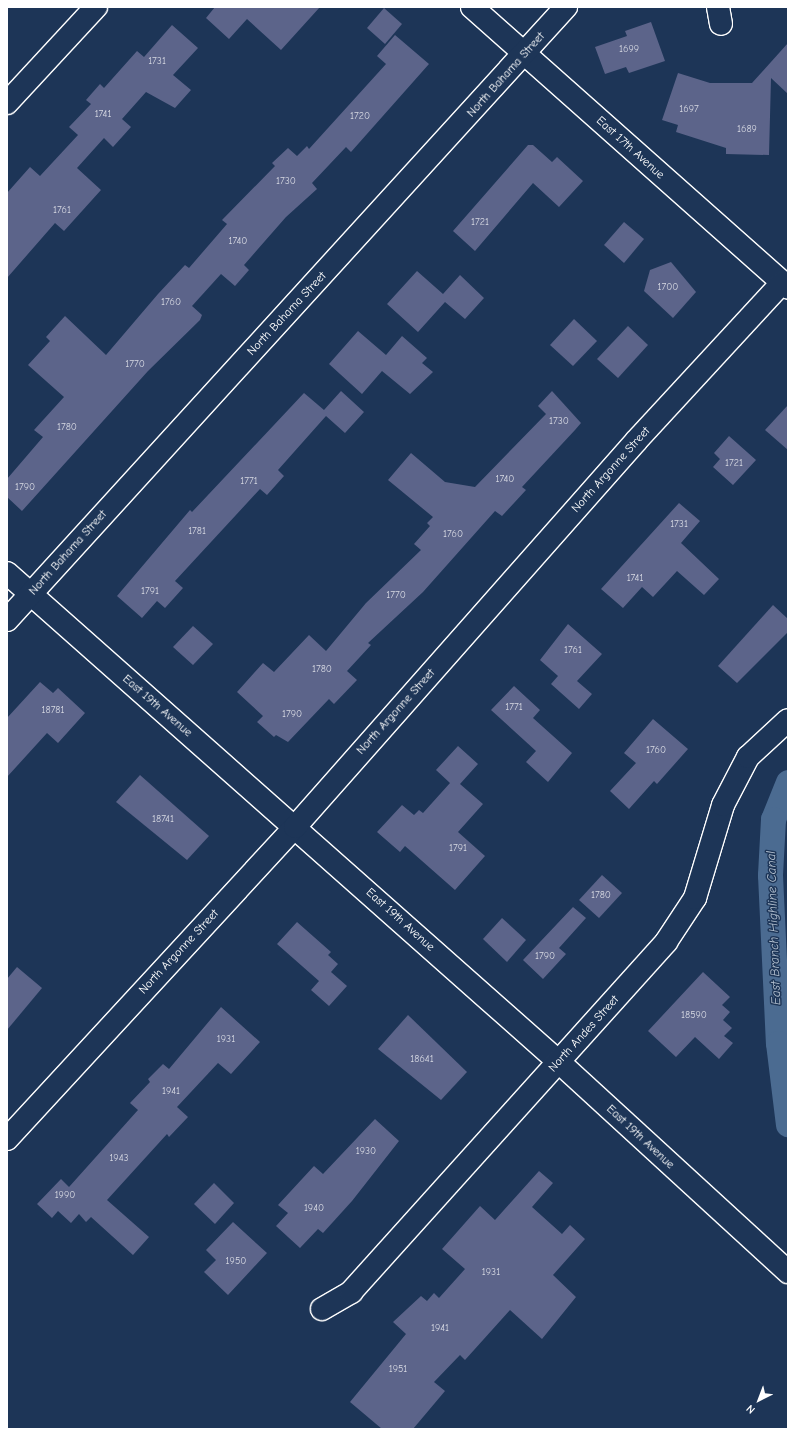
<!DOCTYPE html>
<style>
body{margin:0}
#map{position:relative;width:795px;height:1436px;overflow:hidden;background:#1d3557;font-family:"Comic Neue",sans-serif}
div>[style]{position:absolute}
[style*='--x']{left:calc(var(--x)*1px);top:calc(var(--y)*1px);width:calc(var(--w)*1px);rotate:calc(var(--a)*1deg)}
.canal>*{height:25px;margin:-12.5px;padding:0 12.5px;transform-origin:12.5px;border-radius:12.5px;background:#4b6b91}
.building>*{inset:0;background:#5c648a}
.roads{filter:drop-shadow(1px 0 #fff) drop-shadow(-1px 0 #fff) drop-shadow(0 1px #fff) drop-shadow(0 -1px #fff)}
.street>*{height:22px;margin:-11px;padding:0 11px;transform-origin:11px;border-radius:11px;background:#1d3557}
span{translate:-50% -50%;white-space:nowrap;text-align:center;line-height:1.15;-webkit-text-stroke:3px #1d3557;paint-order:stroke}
.number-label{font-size:10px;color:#d6d8e2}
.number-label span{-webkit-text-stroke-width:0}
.street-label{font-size:12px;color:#fff}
.water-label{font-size:13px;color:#b7c4d3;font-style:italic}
.frame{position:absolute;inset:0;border:8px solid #fff;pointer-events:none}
.north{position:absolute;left:739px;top:1380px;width:40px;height:40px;-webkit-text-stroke:3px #1d3557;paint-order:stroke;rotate:222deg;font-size:11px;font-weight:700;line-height:16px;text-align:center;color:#fff}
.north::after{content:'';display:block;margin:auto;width:14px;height:18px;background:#fff;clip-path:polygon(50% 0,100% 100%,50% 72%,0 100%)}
</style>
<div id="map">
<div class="canal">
<div style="--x:788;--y:782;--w:40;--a:112"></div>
<div style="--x:773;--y:819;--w:56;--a:93.1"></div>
<div style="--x:770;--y:875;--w:168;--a:87.3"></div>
<div style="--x:778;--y:1043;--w:82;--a:83"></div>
</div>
<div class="building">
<div style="clip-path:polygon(215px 7px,320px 7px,281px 50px,247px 19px,229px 39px,206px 18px)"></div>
<div style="clip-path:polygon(384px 8px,402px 24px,385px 44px,367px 28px)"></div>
<div style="clip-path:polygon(651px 22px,665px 61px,629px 73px,626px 67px,605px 74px,595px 47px,627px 36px,625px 31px)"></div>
<div style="clip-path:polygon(172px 25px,198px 48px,173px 75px,191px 90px,175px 108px,146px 92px,122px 119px,131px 127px,113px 147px,104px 138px,77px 168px,101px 190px,64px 231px,55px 223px,7px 278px,7px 193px,30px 167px,40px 176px,78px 135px,69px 127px,91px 104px,86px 100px,100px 84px,104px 88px,137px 51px,144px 57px)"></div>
<div style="clip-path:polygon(395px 35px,429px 64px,351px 152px,346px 147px,312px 183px,317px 189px,286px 217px,244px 265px,249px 270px,235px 286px,221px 274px,192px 306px,202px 315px,200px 320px,148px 371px,22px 511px,7px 497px,7px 479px,43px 437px,34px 430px,64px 397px,28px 365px,50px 341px,46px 337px,65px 316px,106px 355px,158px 294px,185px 265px,189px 268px,227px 224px,222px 220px,275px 166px,272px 163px,288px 148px,297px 156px,307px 146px,309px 149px,386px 64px,377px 56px)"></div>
<div style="clip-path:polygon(788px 43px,788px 94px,771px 78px,769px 155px,726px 154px,726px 148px,676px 132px,678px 125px,662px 120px,678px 73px,710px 83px,752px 83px)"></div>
<div style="clip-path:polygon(528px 145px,533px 145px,552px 162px,557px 157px,583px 181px,559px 207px,533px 183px,475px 251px,453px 231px)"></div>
<div style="clip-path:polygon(624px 222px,644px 239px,624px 263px,604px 245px)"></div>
<div style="clip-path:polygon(671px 262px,696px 292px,673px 318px,644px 291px,650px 270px)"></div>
<div style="clip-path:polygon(417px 271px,443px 294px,460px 275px,484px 298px,465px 319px,445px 302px,418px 332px,387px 304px)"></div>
<div style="clip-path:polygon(574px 319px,597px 341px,573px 366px,550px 345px)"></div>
<div style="clip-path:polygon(628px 326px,648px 345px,618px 378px,597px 359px)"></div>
<div style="clip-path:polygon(358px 331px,386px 355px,402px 336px,427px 358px,422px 363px,433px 372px,410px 394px,382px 371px,362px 394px,329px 364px)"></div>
<div style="clip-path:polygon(341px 391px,364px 412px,345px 433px,326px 416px,278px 470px,284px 476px,267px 495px,260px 489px,175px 581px,183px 588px,165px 608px,157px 601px,142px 618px,117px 596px,190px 510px,192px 512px,304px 393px,324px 410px)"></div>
<div style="clip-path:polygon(552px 391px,581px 423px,575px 430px,522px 487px,526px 490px,502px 516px,495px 511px,423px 592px,368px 643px,371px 645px,347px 671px,357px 680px,334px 704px,329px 699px,288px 742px,276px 735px,274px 737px,257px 722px,263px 716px,237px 692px,263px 663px,274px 672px,309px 635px,326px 651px,366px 603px,421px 550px,414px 544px,430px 526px,427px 523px,433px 517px,388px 480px,411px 453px,445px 482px,475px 487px,546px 414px,538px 406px)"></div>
<div style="clip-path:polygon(788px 405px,788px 450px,765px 430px)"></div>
<div style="clip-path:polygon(729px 436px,756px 460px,733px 485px,713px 467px,720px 459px,714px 453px)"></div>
<div style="clip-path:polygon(679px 503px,700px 521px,681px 543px,719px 579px,704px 595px,677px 571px,653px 597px,642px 587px,623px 608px,601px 589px)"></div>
<div style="clip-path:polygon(773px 605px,788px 619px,788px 632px,737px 683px,718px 666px)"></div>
<div style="clip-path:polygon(568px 624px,602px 654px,577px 681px,592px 694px,579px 709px,551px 684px,558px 676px,540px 660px)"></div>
<div style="clip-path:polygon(193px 626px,213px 644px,193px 665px,173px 647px)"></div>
<div style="clip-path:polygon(40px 682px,53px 693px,58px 688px,85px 713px,58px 743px,47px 733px,7px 777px,7px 718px)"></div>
<div style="clip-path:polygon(514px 686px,540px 710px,533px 718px,572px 753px,548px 782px,526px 762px,536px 751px,491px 710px)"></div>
<div style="clip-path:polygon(653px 719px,688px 749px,657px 784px,654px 781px,629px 809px,610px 791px,636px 763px,624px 753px)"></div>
<div style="clip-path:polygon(458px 746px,478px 764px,460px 784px,483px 804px,458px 832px,485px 856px,455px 890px,405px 846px,400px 852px,377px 832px,402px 805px,414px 815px,419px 810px,423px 813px,450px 783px,436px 770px)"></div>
<div style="clip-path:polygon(140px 775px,209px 836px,187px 860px,116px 802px)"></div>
<div style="clip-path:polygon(602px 875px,622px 893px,599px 918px,579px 900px)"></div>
<div style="clip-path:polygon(573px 907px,586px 918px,559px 948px,566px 954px,543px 979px,523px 960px)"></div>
<div style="clip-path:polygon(502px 918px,526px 940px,507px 962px,483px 939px)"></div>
<div style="clip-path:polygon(297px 922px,331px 952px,328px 955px,338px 964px,331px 972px,347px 986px,329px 1006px,311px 990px,319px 981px,277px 944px)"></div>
<div style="clip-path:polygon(17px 967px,42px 988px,7px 1030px,7px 979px)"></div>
<div style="clip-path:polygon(703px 972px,730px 997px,722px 1005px,730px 1012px,723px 1020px,732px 1028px,724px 1036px,733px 1043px,719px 1059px,695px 1037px,676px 1057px,648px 1031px)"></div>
<div style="clip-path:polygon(221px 1007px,260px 1042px,231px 1074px,218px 1063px,177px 1107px,188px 1117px,169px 1137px,167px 1134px,107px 1200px,149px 1237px,133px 1255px,91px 1217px,86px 1222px,79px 1214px,71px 1223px,58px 1211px,52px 1218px,37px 1204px,61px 1179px,69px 1187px,138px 1110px,130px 1103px,150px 1082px,148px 1079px,163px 1064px,169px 1069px)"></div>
<div style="clip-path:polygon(408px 1015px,467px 1072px,441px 1100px,378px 1049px)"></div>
<div style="clip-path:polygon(375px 1119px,399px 1141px,352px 1201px,323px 1233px,318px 1229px,300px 1248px,276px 1226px,288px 1213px,278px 1205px,314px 1166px,323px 1174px)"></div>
<div style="clip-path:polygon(539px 1171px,553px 1183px,532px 1207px,562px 1234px,570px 1225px,585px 1239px,553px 1275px,576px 1297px,542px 1339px,510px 1310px,465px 1360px,460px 1355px,434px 1382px,445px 1391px,413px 1429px,382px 1429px,350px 1402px,406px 1334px,393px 1322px,421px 1296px,427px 1301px,434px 1293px,439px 1298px,465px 1269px,442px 1249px,480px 1206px,495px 1220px)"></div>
<div style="clip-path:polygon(214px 1183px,234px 1203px,215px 1224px,194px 1204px)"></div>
<div style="clip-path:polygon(233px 1222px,267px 1253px,228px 1295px,204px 1272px,216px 1260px,206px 1250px)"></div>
</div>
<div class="roads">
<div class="street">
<div style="--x:472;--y:7;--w:423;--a:41.6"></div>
<div style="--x:718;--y:7;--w:17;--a:80"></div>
<div style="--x:7;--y:103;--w:131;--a:-47.2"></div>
<div style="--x:7;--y:573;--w:737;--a:41.54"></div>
<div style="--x:559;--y:1062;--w:311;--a:42.5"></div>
<div style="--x:7;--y:620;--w:830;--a:-47.64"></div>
<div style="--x:7;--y:1139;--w:425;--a:-47.3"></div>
<div style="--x:295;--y:827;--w:516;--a:-48.53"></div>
<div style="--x:637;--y:440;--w:214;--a:-47.3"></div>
<div style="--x:322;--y:1309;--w:34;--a:-30"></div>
<div style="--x:351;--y:1292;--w:471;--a:-48"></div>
<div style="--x:666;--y:942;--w:53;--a:-56.6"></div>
<div style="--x:695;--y:898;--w:97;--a:-73.2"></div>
<div style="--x:723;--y:805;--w:54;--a:-62.5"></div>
<div style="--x:748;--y:757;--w:54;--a:-42.8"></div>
</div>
</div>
<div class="number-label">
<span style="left:629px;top:50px">1699</span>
<span style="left:157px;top:62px">1731</span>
<span style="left:689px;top:110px">1697</span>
<span style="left:103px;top:115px">1741</span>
<span style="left:360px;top:117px">1720</span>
<span style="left:747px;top:130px">1689</span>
<span style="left:286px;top:182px">1730</span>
<span style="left:62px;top:211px">1761</span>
<span style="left:480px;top:223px">1721</span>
<span style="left:238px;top:242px">1740</span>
<span style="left:668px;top:288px">1700</span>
<span style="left:171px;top:303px">1760</span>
<span style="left:135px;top:365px">1770</span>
<span style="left:559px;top:422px">1730</span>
<span style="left:67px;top:428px">1780</span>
<span style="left:734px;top:464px">1721</span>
<span style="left:505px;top:480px">1740</span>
<span style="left:249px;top:482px">1771</span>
<span style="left:25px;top:488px">1790</span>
<span style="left:679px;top:525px">1731</span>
<span style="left:197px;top:532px">1781</span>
<span style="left:453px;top:535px">1760</span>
<span style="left:635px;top:579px">1741</span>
<span style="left:150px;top:592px">1791</span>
<span style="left:396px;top:596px">1770</span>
<span style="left:573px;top:651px">1761</span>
<span style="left:322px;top:670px">1780</span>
<span style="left:514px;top:708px">1771</span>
<span style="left:53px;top:711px">18781</span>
<span style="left:292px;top:715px">1790</span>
<span style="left:656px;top:751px">1760</span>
<span style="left:163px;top:820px">18741</span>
<span style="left:458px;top:849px">1791</span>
<span style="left:601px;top:896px">1780</span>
<span style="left:545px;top:957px">1790</span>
<span style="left:694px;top:1016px">18590</span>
<span style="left:226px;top:1040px">1931</span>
<span style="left:422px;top:1060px">18641</span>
<span style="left:171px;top:1092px">1941</span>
<span style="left:366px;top:1152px">1930</span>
<span style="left:119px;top:1159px">1943</span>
<span style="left:65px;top:1196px">1990</span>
<span style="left:314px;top:1209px">1940</span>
<span style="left:236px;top:1262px">1950</span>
<span style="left:491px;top:1273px">1931</span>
<span style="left:440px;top:1329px">1941</span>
<span style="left:398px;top:1370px">1951</span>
</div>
<div class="street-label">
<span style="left:506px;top:75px;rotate:-48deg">North Bahama Street</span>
<span style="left:630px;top:148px;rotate:42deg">East 17th Avenue</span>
<span style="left:287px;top:314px;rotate:-47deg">North Bahama Street</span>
<span style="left:611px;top:470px;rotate:-48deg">North Argonne Street</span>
<span style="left:68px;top:553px;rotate:-48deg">North Bahama Street</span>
<span style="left:157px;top:706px;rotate:41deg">East 19th Avenue</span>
<span style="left:396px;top:712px;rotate:-48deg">North Argonne Street</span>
<span style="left:400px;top:920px;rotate:42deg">East 19th Avenue</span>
<span style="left:179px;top:952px;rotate:-47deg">North Argonne Street</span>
<span style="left:584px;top:1034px;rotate:-48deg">North Andes Street</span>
<span style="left:640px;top:1137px;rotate:43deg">East 19th Avenue</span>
</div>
<div class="water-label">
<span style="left:774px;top:928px;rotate:-92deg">East Branch Highline Canal</span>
</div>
<div class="frame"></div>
<div class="north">N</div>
</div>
